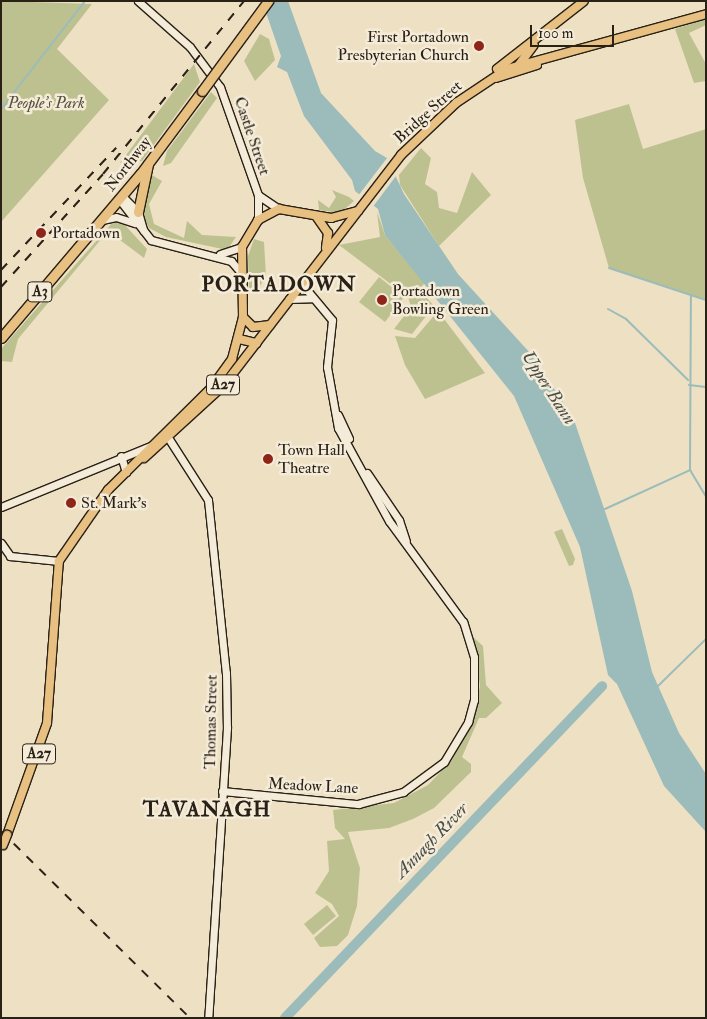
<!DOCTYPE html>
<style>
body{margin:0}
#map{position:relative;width:707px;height:1019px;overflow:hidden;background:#eee0c3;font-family:"IM FELL Double Pica",serif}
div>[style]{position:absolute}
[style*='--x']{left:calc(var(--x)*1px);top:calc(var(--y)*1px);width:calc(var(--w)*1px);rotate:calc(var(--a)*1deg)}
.green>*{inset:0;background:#bdc190}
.water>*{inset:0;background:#9bbcba}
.pier>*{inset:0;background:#eee0c3}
.stream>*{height:2px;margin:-1px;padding:0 1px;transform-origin:1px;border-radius:1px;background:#9bbcba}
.river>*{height:10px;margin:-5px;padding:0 5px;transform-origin:5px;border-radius:5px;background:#9bbcba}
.roads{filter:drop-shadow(1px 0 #292016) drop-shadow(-1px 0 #292016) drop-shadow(0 1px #292016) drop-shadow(0 -1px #292016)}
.secondary>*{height:7px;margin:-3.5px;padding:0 3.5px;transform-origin:3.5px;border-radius:3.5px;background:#f4ebd8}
.primary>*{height:8px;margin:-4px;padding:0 4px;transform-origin:4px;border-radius:4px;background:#e7c082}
.highway>*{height:9px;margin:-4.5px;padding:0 4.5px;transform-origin:4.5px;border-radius:4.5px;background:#e7c082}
.rail>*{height:2px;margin-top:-1px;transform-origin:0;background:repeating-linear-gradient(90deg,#292016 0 9px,transparent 0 18px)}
.bridges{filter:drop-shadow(1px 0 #292016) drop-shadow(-1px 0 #292016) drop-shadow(0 1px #292016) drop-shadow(0 -1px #292016)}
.primary-bridge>*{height:8px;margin:-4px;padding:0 4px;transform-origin:4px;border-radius:4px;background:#e7c082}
.highway-bridge>*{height:9px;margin:-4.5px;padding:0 4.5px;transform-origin:4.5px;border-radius:4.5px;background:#e7c082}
.dots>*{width:14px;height:14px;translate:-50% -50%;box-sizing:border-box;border:2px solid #f4ebd8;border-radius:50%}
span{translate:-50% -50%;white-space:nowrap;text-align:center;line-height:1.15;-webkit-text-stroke:5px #f4ebd8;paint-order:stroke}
.shield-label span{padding:1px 4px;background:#f4ebd8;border:1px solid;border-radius:4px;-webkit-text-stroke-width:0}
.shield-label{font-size:15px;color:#292016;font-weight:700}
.poi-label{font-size:16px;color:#292016}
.right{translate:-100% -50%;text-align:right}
.left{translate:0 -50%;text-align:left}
.park-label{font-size:16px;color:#55503b;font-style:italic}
.street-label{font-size:16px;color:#292016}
.water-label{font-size:18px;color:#4b4f47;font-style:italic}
.district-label{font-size:21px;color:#292016;font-weight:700;letter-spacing:1px}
.frame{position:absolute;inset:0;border:2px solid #292016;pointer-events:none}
.scale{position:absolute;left:530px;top:25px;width:84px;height:22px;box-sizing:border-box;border:2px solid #292016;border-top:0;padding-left:6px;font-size:15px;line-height:18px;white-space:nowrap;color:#292016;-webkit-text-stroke:4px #f4ebd8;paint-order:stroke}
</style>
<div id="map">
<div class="green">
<div style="clip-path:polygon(1px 1px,92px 4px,57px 49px,109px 100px,1px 222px)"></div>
<div style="clip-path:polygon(706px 19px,706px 25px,689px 33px,706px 64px,706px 81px,694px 83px,675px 29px)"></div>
<div style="clip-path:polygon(260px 34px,269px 39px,275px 60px,255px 81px,244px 61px)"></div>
<div style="clip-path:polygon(194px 64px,200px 82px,142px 161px,120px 163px)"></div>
<div style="clip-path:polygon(211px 92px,217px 98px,171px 163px,163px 166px,167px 151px)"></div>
<div style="clip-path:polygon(629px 104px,643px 149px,706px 129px,706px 300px,609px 268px,583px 178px,575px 120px)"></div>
<div style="clip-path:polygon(421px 148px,431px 158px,425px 184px,437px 192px,439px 208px,457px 213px,472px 172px,491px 195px,439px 246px,400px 185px,399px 175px)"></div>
<div style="clip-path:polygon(152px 175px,162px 181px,149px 204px,154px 224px,184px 238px,187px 221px,202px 235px,236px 237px,227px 250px,166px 237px,149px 228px,140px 211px)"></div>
<div style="clip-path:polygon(332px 190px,349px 197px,354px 201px,340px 213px,319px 210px,318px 200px,329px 208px,336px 197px)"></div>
<div style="clip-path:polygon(377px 212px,385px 235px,425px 283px,419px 289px,434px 306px,412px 334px,394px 329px,411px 307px,408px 297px,339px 245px,380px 237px)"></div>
<div style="clip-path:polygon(113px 222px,123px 223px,147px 249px,144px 258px,108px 231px,18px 339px,12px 362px,1px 361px,1px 349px)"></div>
<div style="clip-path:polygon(254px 239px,264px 242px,266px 276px,257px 291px,249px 291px,248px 256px)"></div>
<div style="clip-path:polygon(379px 277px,404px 297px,385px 322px,359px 302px)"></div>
<div style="clip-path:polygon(438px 311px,485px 373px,425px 399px,405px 365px,395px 336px,415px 338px)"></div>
<div style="clip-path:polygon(562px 529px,575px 559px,573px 565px,569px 566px,554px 532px)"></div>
<div style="clip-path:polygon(473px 637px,483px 646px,486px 685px,502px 703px,486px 718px,479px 718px,462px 757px,471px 764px,471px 772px,434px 808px,413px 819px,389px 828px,348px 832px,360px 868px,357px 906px,348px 935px,337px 946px,320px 947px,314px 938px,339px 916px,332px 904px,315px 893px,329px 871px,327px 841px,345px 839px,335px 828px,333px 810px,394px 803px,428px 785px,452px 760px,473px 719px,480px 686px)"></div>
<div style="clip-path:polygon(327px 905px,336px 916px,313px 935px,304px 924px)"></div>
</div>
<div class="water">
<div style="clip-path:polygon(262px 1px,288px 1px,321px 93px,375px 151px,387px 158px,404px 194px,458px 274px,531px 354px,573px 417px,632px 591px,652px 672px,679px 733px,706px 774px,706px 832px,664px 786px,617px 684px,608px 675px,580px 547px,514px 396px,385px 235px,378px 209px,355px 191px,352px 180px,304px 116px,287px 72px,277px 67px,281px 56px)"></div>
</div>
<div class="pier">
<div style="clip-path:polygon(387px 158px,399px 172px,372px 208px,358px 196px)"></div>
</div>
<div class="stream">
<div style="--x:1;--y:109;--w:137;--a:-52.1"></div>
<div style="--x:609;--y:268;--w:102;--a:18.3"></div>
<div style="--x:608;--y:309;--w:21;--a:29"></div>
<div style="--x:626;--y:319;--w:87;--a:44.5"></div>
<div style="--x:689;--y:385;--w:17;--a:7"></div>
<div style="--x:690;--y:470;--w:31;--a:59"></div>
<div style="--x:605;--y:509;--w:94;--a:-24.6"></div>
<div style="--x:690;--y:470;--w:174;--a:-89.7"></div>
<div style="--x:658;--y:686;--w:67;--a:-44.4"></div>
</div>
<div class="river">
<div style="--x:285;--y:1018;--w:459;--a:-46.3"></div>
</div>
<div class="roads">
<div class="secondary">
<div style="--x:138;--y:1;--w:69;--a:41.5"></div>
<div style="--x:190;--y:47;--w:50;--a:53.1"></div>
<div style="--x:220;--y:87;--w:114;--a:70.6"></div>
<div style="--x:258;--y:195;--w:25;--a:90"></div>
<div style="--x:258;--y:195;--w:25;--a:34"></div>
<div style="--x:122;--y:196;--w:23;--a:45"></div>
<div style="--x:138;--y:212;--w:19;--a:74"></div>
<div style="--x:119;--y:199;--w:52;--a:52"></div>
<div style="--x:151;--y:240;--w:83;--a:14.7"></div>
<div style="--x:231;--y:261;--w:18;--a:49"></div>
<div style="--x:102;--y:220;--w:14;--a:-12"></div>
<div style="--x:116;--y:217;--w:20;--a:18"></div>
<div style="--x:220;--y:254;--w:23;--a:-18"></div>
<div style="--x:289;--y:299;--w:23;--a:-2"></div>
<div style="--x:338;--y:415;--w:26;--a:65"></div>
<div style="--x:169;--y:439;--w:72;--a:57.4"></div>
<div style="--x:208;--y:500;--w:174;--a:84.1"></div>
<div style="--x:226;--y:673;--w:55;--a:89"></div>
<div style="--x:227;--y:728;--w:291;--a:93.7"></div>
<div style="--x:121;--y:456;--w:17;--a:73"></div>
<div style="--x:367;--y:473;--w:57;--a:55.8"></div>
<div style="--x:399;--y:520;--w:22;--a:72"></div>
<div style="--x:1;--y:507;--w:164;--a:-22.2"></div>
<div style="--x:1;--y:543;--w:16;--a:55"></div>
<div style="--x:10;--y:556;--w:49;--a:5.8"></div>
<div style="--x:222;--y:791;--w:137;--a:5.5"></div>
<div style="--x:358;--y:804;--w:47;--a:-14.9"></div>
<div style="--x:403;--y:792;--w:51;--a:-36.2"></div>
<div style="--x:444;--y:762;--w:47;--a:-59"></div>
<div style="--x:468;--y:722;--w:23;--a:-75"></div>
<div style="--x:474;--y:700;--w:43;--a:-90"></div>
<div style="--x:474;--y:657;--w:37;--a:-107"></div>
<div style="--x:463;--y:622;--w:125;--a:-126.2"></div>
<div style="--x:389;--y:521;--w:106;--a:-118.7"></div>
<div style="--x:338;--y:428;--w:62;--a:-100.2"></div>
<div style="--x:327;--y:367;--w:47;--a:-83.9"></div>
<div style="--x:332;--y:320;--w:40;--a:-130"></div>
<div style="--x:306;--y:289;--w:11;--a:-105"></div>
</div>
<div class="primary">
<div style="--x:518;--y:66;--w:26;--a:-53"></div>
<div style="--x:497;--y:69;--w:110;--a:-38"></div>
<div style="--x:496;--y:78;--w:43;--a:-17.6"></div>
<div style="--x:316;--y:216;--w:21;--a:55"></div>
<div style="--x:328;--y:233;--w:15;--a:98"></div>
<div style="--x:243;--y:317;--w:14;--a:45"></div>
<div style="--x:253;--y:327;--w:17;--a:-7"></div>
<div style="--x:239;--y:339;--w:18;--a:13"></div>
<div style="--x:144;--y:458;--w:108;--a:-42.4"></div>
<div style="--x:224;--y:385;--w:290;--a:-52.4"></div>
<div style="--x:401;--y:155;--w:76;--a:-43.4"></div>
<div style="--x:456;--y:103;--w:61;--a:-33.7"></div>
<div style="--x:507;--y:69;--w:206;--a:-15.4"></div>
<div style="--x:7;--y:835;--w:119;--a:-70.3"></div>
<div style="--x:47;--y:723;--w:162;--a:-85.8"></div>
<div style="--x:59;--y:561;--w:86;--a:-55.4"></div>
<div style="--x:108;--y:490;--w:145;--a:-44.7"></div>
<div style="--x:211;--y:388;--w:36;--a:-54"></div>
<div style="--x:232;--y:359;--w:43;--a:-75.3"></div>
<div style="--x:243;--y:317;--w:70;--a:-90.8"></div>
<div style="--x:242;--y:247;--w:31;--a:-59"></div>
<div style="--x:258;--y:220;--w:24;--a:-28"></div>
<div style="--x:279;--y:209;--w:53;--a:9.8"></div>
<div style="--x:331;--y:218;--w:28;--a:-15"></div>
</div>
<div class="highway">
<div style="--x:138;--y:212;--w:49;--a:-78.2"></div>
<div style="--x:1;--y:338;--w:216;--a:-49.7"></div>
<div style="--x:141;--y:173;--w:102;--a:-53.4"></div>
</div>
</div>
<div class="rail">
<div style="--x:1;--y:270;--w:168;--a:-46.7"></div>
<div style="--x:1;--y:287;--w:152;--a:-47.9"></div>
<div style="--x:103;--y:174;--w:223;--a:-50.8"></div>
<div style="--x:1;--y:831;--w:266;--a:44.7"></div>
</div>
<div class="bridges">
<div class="primary-bridge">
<div style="--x:3;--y:845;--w:11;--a:-68"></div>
</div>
<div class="highway-bridge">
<div style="--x:202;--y:91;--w:112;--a:-53.7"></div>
</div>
</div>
<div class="dots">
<div style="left:479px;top:46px;background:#8f2418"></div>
<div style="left:41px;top:233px;background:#8f2418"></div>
<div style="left:382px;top:300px;background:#8f2418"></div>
<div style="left:268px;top:459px;background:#8f2418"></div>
<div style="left:71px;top:503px;background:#8f2418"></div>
</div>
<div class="shield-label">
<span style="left:40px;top:292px">A3</span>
<span style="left:223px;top:385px">A27</span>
<span style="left:39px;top:754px">A27</span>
</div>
<div class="poi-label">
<span class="right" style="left:469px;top:46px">First Portadown<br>Presbyterian Church</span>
<span class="left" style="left:52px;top:233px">Portadown</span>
<span class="left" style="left:392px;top:300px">Portadown<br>Bowling Green</span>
<span class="left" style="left:278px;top:459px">Town Hall<br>Theatre</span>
<span class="left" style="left:81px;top:503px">St. Mark's</span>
</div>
<div class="park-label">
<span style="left:46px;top:103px">People's Park</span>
</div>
<div class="street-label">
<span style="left:428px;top:112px;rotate:-42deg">Bridge Street</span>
<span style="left:252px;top:136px;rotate:71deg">Castle Street</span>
<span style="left:128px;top:164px;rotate:-52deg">Northway</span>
<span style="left:211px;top:722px;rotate:-89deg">Thomas Street</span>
<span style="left:313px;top:786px;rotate:3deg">Meadow Lane</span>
</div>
<div class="water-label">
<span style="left:548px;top:388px;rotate:57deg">Upper Bann</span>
<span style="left:432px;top:841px;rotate:-46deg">Annagh River</span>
</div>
<div class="district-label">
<span style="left:279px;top:285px">PORTADOWN</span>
<span style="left:207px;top:810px">TAVANAGH</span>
</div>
<div class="frame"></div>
<div class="scale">100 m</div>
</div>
